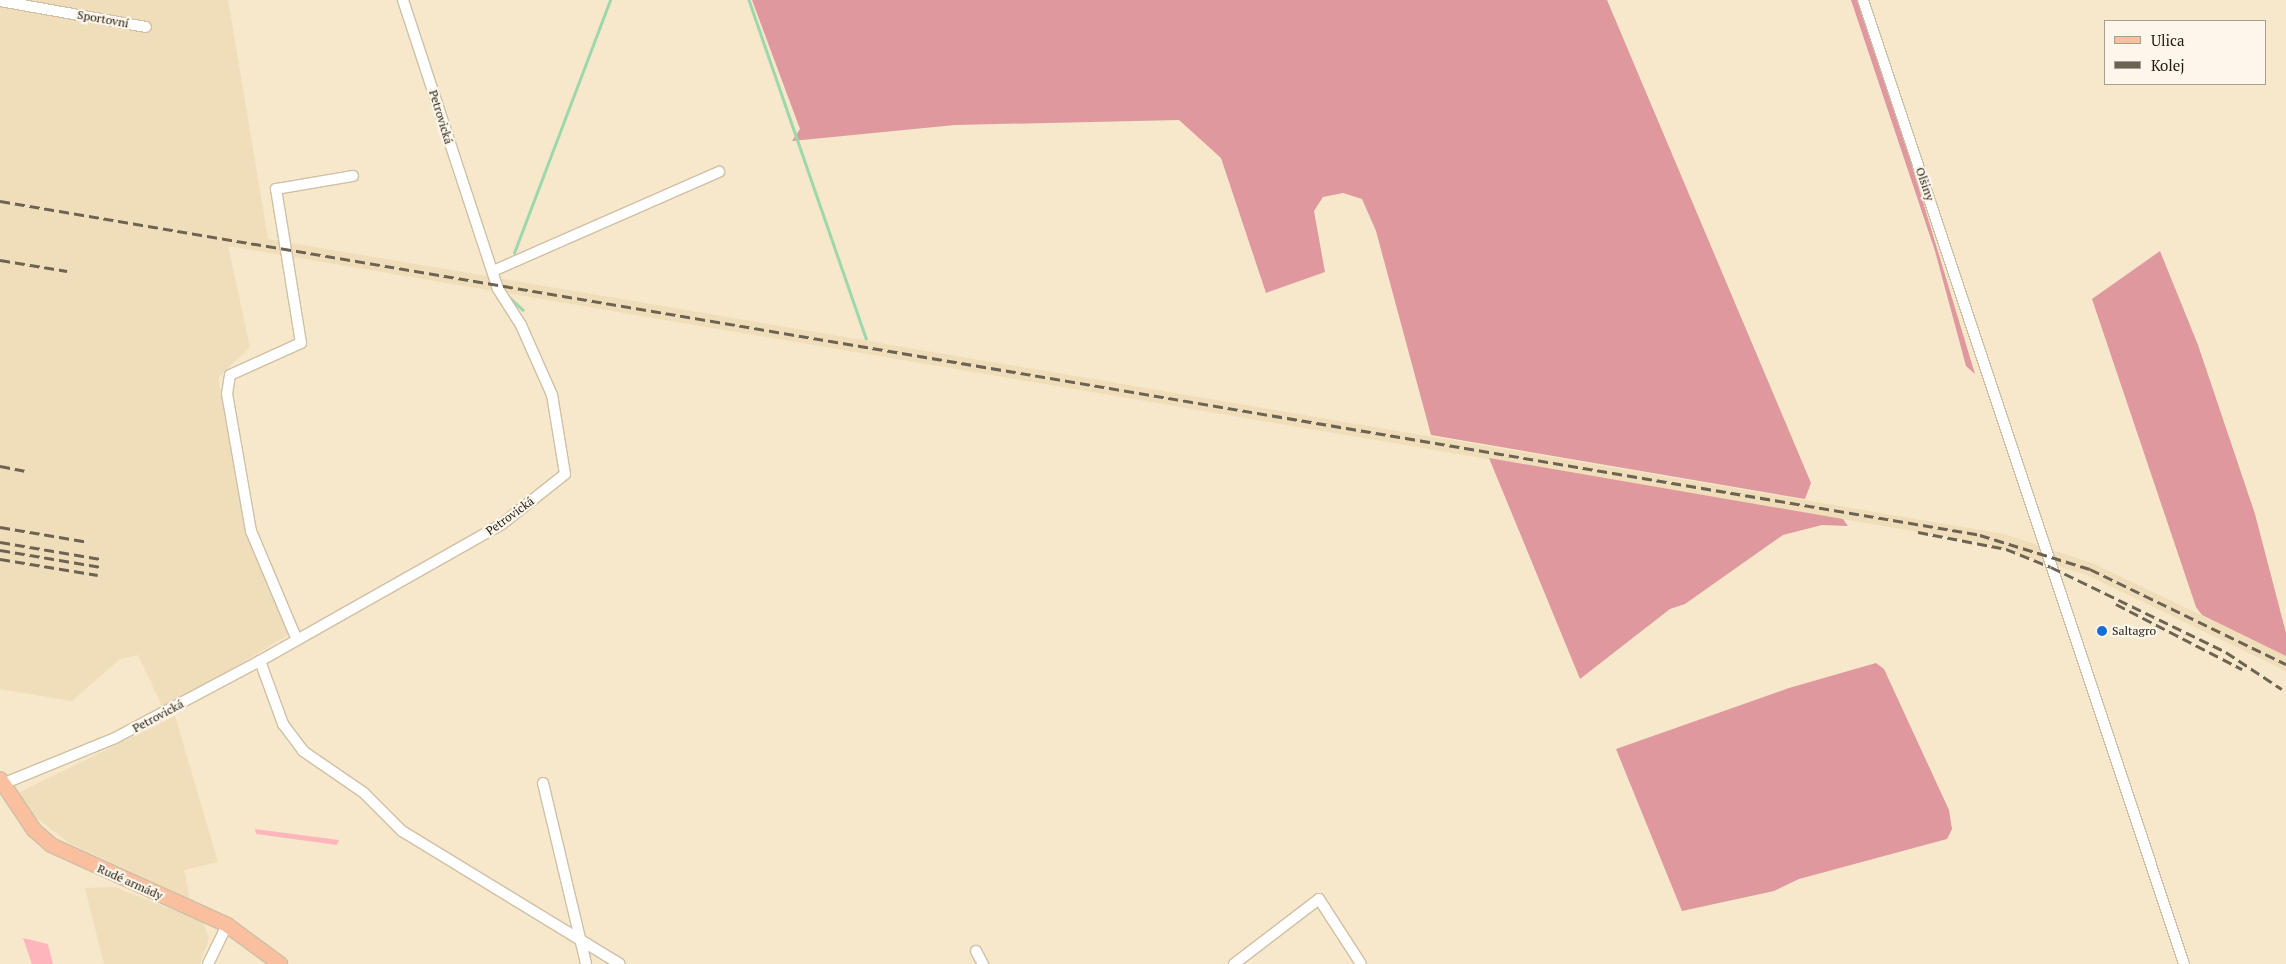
<!DOCTYPE html>
<meta charset="utf-8">
<style>
body{margin:0}
#map{position:relative;width:2286px;height:964px;overflow:hidden;background:#f7e8cb;font-family:"PT Serif",serif}
div>[style]{position:absolute}
[style*='--x']{left:calc(var(--x)*1px);top:calc(var(--y)*1px);width:calc(var(--w)*1px);rotate:calc(var(--a)*1deg)}
.built>*{inset:0;background:#f0ddba}
.green>*{inset:0;background:#feb6bc}
.forest>*{inset:0;background:#de989e}
.stream>*{height:2.5px;margin:-1.25px;padding:0 1.25px;transform-origin:1.25px;border-radius:1.25px;background:#9dd7ac}
.roads{filter:drop-shadow(1px 0 #cfc0a5) drop-shadow(-1px 0 #cfc0a5) drop-shadow(0 1px #cfc0a5) drop-shadow(0 -1px #cfc0a5)}
.minor>*{height:10px;margin:-5px;padding:0 5px;transform-origin:5px;border-radius:5px;background:#fff}
.major>*{height:14px;margin:-7px;padding:0 7px;transform-origin:7px;border-radius:7px;background:#fabf9f}
.rail>*{height:2.5px;margin-top:-1.25px;transform-origin:0;background:repeating-linear-gradient(90deg,#6c6352 0 10px,transparent 0 15px)}
.dots>*{width:14px;height:14px;translate:-50% -50%;box-sizing:border-box;border:2px solid #fcf6eb;border-radius:50%}
span{translate:-50% -50%;white-space:nowrap;text-align:center;line-height:1.15;-webkit-text-stroke:4.5px #fcf6eb;paint-order:stroke}
.street-label{font-size:12px;color:#201a10}
.poi-label{font-size:12px;color:#201a10}
.left{translate:0 -50%;text-align:left}
.legend{position:absolute;left:2104px;top:20px;width:162px;height:65px;box-sizing:border-box;background:#fcf6eb;border:1px solid #a49e93;margin:0;padding:6px 9px;list-style:none;font-size:15px;color:#201a10}
.legend li{display:flex;align-items:center;gap:10px;height:25px}
.legend b{width:25px;border:1px solid #a49e93}
</style>
<div id="map">
<div class="built">
<div style="clip-path:polygon(0 0,228px 0,268px 239px,2004px 534px,2092px 563px,2245px 636px,2286px 656px,2286px 671px,2087px 575px,1978px 542px,228px 246px,250px 347px,218px 378px,247px 532px,288px 635px,164px 710px,138px 655px,120px 659px,72px 701px,0 689px)"></div>
<div style="clip-path:polygon(175px 716px,218px 862px,184px 870px,190px 899px,69px 843px,35px 817px,18px 793px)"></div>
<div style="clip-path:polygon(115px 887px,203px 922px,209px 938px,200px 964px,104px 964px,85px 888px)"></div>
</div>
<div class="green">
<div style="clip-path:polygon(255px 829px,339px 840px,337px 845px,256px 834px)"></div>
<div style="clip-path:polygon(23px 938px,48px 944px,53px 964px,32px 964px)"></div>
</div>
<div class="forest">
<div style="clip-path:polygon(752px 0,1607px 0,1811px 483px,1805px 499px,1431px 435px,1376px 231px,1362px 199px,1343px 193px,1323px 197px,1314px 211px,1325px 272px,1266px 293px,1221px 158px,1179px 120px,955px 125px,792px 141px,800px 129px)"></div>
<div style="clip-path:polygon(1851px 0,1862px 0,1975px 374px,1966px 366px,1935px 251px)"></div>
<div style="clip-path:polygon(2160px 251px,2198px 345px,2255px 514px,2286px 633px,2286px 656px,2202px 615px,2196px 607px,2092px 299px)"></div>
<div style="clip-path:polygon(1489px 458px,1843px 519px,1848px 526px,1822px 525px,1783px 535px,1685px 604px,1670px 609px,1580px 679px)"></div>
<div style="clip-path:polygon(1876px 663px,1884px 669px,1949px 810px,1952px 829px,1947px 839px,1799px 879px,1774px 891px,1682px 911px,1616px 749px,1789px 688px)"></div>
</div>
<div class="stream">
<div style="--x:749;--y:0;--w:358;--a:70.9"></div>
<div style="--x:514;--y:253;--w:271;--a:-69.2"></div>
<div style="--x:506;--y:294;--w:23;--a:43"></div>
</div>
<div class="roads">
<div class="minor">
<div style="--x:1863;--y:0;--w:1016;--a:71.58"></div>
<div style="--x:0;--y:1;--w:148;--a:10.1"></div>
<div style="--x:493;--y:271;--w:247;--a:-23.7"></div>
<div style="--x:297;--y:640;--w:118;--a:-112.9"></div>
<div style="--x:251;--y:531;--w:139;--a:-99.9"></div>
<div style="--x:227;--y:394;--w:19;--a:-81"></div>
<div style="--x:230;--y:375;--w:78;--a:-24.3"></div>
<div style="--x:301;--y:343;--w:156;--a:-99.2"></div>
<div style="--x:276;--y:189;--w:78;--a:-9.6"></div>
<div style="--x:260;--y:661;--w:67;--a:69.9"></div>
<div style="--x:283;--y:724;--w:34;--a:53"></div>
<div style="--x:303;--y:751;--w:74;--a:34.5"></div>
<div style="--x:364;--y:793;--w:54;--a:45"></div>
<div style="--x:402;--y:831;--w:255;--a:31.4"></div>
<div style="--x:543;--y:783;--w:186;--a:76.6"></div>
<div style="--x:0;--y:785;--w:124;--a:-22.2"></div>
<div style="--x:115;--y:738;--w:164;--a:-28"></div>
<div style="--x:260;--y:661;--w:278;--a:-29.5"></div>
<div style="--x:502;--y:524;--w:80;--a:-38.4"></div>
<div style="--x:565;--y:474;--w:80;--a:-99.3"></div>
<div style="--x:552;--y:395;--w:77;--a:-113.9"></div>
<div style="--x:521;--y:325;--w:43;--a:-122.6"></div>
<div style="--x:498;--y:289;--w:304;--a:-108.2"></div>
<div style="--x:976;--y:951;--w:15;--a:62"></div>
<div style="--x:208;--y:964;--w:43;--a:-64"></div>
<div style="--x:1234;--y:964;--w:107;--a:-37.4"></div>
<div style="--x:1319;--y:899;--w:77;--a:57.1"></div>
</div>
<div class="major">
<div style="--x:0;--y:779;--w:61;--a:56.3"></div>
<div style="--x:34;--y:830;--w:23;--a:41"></div>
<div style="--x:51;--y:845;--w:193;--a:24.4"></div>
<div style="--x:227;--y:925;--w:66;--a:36.3"></div>
</div>
</div>
<div class="rail">
<div style="--x:0;--y:201;--w:2008;--a:9.57"></div>
<div style="--x:1980;--y:535;--w:115;--a:17.2"></div>
<div style="--x:2090;--y:569;--w:218;--a:25.9"></div>
<div style="--x:0;--y:260;--w:68;--a:9.3"></div>
<div style="--x:0;--y:466;--w:25;--a:11"></div>
<div style="--x:0;--y:527;--w:90;--a:9.6"></div>
<div style="--x:1918;--y:532;--w:90;--a:10.9"></div>
<div style="--x:2006;--y:549;--w:48;--a:21.8"></div>
<div style="--x:2051;--y:567;--w:195;--a:25.9"></div>
<div style="--x:2226;--y:652;--w:67;--a:33.5"></div>
<div style="--x:0;--y:542;--w:102;--a:9.6"></div>
<div style="--x:0;--y:550;--w:101;--a:9.6"></div>
<div style="--x:0;--y:559;--w:99;--a:9.3"></div>
<div style="--x:2116;--y:604;--w:142;--a:27.3"></div>
</div>
<div class="dots">
<div style="left:2102px;top:631px;background:#186ed8"></div>
</div>
<div class="street-label">
<span style="left:103px;top:19px;rotate:10deg">Sportovní</span>
<span style="left:441px;top:117px;rotate:73deg">Petrovická</span>
<span style="left:1925px;top:184px;rotate:71deg">Olšiny</span>
<span style="left:510px;top:516px;rotate:-36deg">Petrovická</span>
<span style="left:158px;top:716px;rotate:-28deg">Petrovická</span>
<span style="left:130px;top:882px;rotate:24deg">Rudé armády</span>
</div>
<div class="poi-label">
<span class="left" style="left:2112px;top:631px">Saltagro</span>
</div>
<ul class="legend">
<li><b style="height:6px;background:#fabf9f"></b>Ulica</li>
<li><b style="height:6px;background:#6c6352"></b>Kolej</li>
</ul>
</div>
